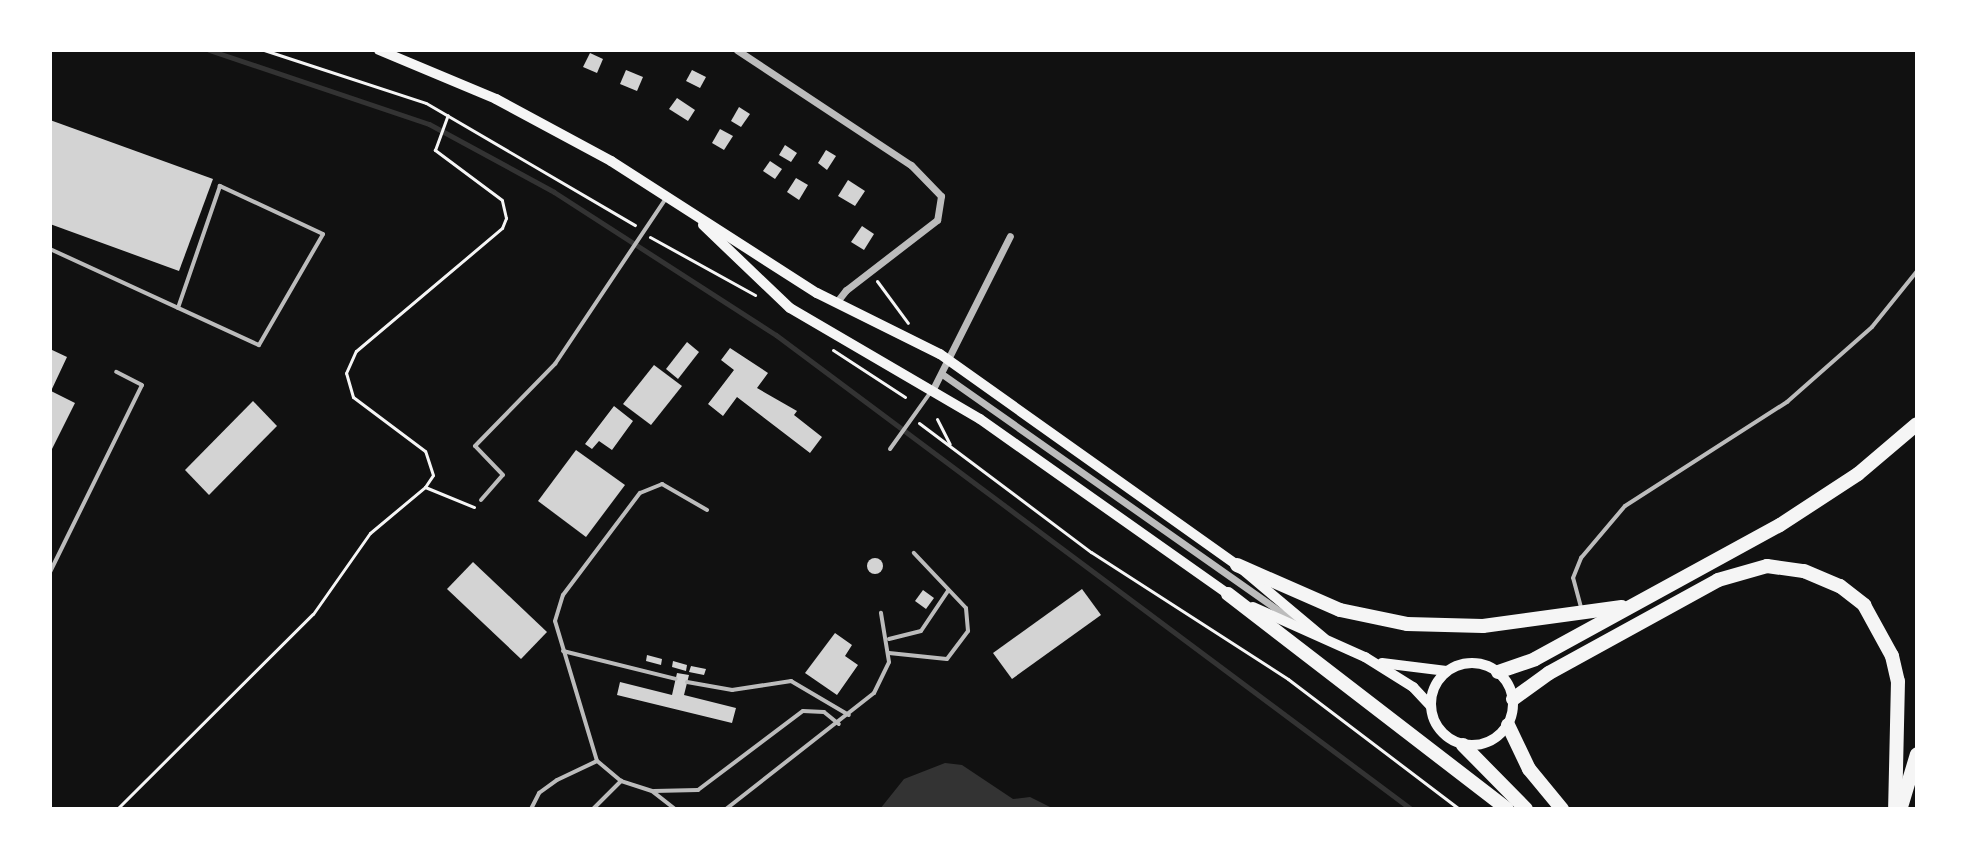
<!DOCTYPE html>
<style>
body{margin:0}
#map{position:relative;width:1967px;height:859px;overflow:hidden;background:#111;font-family:Roboto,sans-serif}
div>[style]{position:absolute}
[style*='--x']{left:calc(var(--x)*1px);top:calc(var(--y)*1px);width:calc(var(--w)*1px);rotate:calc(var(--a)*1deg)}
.water>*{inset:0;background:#333}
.stream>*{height:5px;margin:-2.5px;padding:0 2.5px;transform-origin:2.5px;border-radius:2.5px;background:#333}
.building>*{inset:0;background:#d3d3d3}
.round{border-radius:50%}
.path>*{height:3px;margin:-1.5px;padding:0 1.5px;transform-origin:1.5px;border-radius:1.5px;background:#f5f5f5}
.service>*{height:4px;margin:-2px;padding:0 2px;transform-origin:2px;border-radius:2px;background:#bcbcbc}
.minor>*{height:7px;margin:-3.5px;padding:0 3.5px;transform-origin:3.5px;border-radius:3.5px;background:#bcbcbc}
.secondary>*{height:10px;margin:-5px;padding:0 5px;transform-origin:5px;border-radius:5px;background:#f5f5f5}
.secondary>.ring{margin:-5px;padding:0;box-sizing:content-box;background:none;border:10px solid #f5f5f5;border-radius:50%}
.motorway>*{height:14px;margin:-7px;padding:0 7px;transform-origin:7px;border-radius:7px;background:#f5f5f5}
span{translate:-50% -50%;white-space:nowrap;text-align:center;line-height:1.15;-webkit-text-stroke:6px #fff;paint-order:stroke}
.frame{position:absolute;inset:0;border:52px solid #fff;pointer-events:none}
</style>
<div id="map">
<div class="water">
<div style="clip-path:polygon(945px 763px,962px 765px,1013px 799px,1030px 797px,1054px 809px,880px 809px,904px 779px)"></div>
</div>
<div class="stream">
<div style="--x:209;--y:50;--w:232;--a:18.6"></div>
<div style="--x:429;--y:124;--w:142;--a:28.5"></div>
<div style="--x:554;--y:192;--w:264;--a:32.8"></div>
<div style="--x:776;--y:335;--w:792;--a:36.74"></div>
</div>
<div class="building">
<div style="clip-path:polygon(590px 53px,603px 59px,597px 73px,583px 67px)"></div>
<div style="clip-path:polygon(626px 70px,643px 77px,637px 91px,620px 84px)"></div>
<div style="clip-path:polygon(692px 70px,706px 77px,700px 88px,686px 81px)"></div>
<div style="clip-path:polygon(677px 98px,695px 110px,688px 121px,669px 109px)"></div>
<div style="clip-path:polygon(739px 107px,750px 114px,741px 127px,731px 121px)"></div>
<div style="clip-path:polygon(50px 120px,213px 179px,179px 271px,50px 224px)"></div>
<div style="clip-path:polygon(720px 129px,733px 136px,724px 150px,712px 143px)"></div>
<div style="clip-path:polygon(785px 145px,797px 153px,791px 162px,779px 155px)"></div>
<div style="clip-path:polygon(826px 150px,836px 156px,827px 170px,818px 163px)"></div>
<div style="clip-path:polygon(770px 161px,782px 169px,775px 179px,763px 171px)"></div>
<div style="clip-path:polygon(796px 178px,808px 185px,799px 200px,787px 192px)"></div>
<div style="clip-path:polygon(848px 180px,865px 191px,855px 206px,838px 196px)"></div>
<div style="clip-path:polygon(862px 226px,874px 234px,864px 250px,851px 242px)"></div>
<div style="clip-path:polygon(687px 342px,699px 352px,678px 379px,666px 369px)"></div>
<div style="clip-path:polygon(730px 348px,768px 373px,757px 388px,797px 411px,794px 415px,822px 437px,810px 453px,737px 397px,723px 416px,708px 404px,734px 370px,721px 360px)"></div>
<div style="clip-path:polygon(50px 349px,67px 357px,51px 391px,75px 403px,50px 453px)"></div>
<div style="clip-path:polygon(654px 365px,682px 386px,651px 425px,623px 404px)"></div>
<div style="clip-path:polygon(253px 401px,277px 426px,209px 495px,185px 470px)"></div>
<div style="clip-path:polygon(614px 406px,633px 421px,612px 450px,599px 441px,592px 449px,585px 444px)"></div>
<div style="clip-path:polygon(576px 450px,625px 485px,586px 537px,538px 501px)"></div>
<div class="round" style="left:867px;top:558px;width:16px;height:16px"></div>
<div style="clip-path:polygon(473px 562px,547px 632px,521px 659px,447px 589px)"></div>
<div style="clip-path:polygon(1082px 589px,1101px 615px,1012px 679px,993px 653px)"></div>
<div style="clip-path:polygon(923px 590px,934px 598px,926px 609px,915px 601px)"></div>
<div style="clip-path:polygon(835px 633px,852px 645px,845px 656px,858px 665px,837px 695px,805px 673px)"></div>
<div style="clip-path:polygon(647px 655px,662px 659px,661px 665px,646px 661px)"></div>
<div style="clip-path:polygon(673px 661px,687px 665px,686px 671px,672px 667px)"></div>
<div style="clip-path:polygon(691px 666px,706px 669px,704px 675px,689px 672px)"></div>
<div style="clip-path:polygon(677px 673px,689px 675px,684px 695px,736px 708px,732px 723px,617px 695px,620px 682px,672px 695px)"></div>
</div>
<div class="path">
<div style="--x:264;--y:50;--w:170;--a:18.1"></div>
<div style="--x:426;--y:103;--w:242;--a:30.3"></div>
<div style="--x:650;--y:237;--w:120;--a:28.9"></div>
<div style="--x:877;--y:281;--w:52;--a:53.6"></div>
<div style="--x:833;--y:350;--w:86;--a:33.1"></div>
<div style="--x:937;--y:419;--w:28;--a:63"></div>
<div style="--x:919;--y:423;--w:215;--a:36.9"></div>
<div style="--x:1091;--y:552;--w:234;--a:32.8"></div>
<div style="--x:1288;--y:679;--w:215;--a:37.2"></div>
<div style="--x:425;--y:487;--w:53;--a:22.2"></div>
<div style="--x:117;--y:809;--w:276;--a:-44.9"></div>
<div style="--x:313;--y:614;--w:99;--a:-54.9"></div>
<div style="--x:370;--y:533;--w:72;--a:-39.9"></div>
<div style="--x:425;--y:487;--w:14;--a:-56"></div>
<div style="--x:433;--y:475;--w:25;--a:-108"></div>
<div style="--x:425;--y:451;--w:90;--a:-143.1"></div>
<div style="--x:353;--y:397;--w:25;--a:-106"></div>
<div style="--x:346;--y:373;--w:24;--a:-66"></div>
<div style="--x:356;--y:351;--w:191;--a:-40.1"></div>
<div style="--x:502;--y:228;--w:11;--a:-68"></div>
<div style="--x:506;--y:218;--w:18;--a:-103"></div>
<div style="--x:502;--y:200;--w:84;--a:-143.3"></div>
<div style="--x:435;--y:150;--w:37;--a:-70"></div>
</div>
<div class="service">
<div style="--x:50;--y:249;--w:230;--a:24.7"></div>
<div style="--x:259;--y:345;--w:128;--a:-60"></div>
<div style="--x:323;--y:234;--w:114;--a:-155"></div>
<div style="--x:220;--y:186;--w:129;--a:109"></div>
<div style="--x:890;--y:449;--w:69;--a:-54.5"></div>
<div style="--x:481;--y:500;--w:33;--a:-49"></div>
<div style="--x:503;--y:475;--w:40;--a:-134"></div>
<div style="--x:475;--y:446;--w:115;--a:-45.7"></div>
<div style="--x:555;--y:364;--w:200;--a:-56.2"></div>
<div style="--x:50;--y:572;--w:208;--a:-63.8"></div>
<div style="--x:142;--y:385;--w:29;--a:-153"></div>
<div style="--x:1582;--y:611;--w:34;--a:-105"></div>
<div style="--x:1573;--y:578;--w:22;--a:-68"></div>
<div style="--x:1581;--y:558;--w:68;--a:-49.8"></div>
<div style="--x:1625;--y:506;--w:193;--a:-32.7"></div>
<div style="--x:1787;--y:402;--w:113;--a:-41.4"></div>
<div style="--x:1872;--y:327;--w:72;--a:-51.2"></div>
<div style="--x:889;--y:639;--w:33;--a:-14"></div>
<div style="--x:921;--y:631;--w:48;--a:-56"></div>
<div style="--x:563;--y:651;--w:116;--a:13.9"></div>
<div style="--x:889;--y:653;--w:58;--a:5.9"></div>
<div style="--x:947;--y:659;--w:35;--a:-53"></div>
<div style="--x:968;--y:631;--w:23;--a:-95"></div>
<div style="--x:966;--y:608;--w:76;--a:-133.4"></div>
<div style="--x:687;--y:682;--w:46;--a:10.1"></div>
<div style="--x:732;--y:690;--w:60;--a:-8.7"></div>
<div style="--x:791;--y:681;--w:67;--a:30.4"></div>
<div style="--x:654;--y:791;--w:44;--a:-1.3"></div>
<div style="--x:698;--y:790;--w:131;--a:-37"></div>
<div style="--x:803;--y:711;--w:21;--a:3"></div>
<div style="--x:824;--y:712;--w:19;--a:39"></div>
<div style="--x:531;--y:809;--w:18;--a:-63"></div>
<div style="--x:539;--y:793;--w:22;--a:-36"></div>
<div style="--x:557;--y:780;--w:44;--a:-25.4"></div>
<div style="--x:593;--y:809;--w:40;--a:-45"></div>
<div style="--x:675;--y:809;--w:29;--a:-142"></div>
<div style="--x:652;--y:791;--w:33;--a:-162"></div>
<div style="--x:621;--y:781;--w:31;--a:-140"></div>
<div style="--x:597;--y:761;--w:146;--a:-106.7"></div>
<div style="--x:555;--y:621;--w:27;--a:-73"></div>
<div style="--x:563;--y:595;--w:128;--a:-53"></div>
<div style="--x:640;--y:493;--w:24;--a:-22"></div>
<div style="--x:662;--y:484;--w:52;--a:30"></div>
<div style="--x:726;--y:809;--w:188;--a:-38.1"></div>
<div style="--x:874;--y:693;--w:34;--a:-64"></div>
<div style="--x:889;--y:662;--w:50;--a:-99.3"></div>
</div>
<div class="minor">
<div style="--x:737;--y:50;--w:209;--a:33.5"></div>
<div style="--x:911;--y:165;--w:43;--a:45.9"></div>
<div style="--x:941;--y:196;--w:24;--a:99"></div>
<div style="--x:937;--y:220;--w:115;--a:142.4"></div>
<div style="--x:846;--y:290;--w:16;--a:128"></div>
<div style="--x:942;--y:374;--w:430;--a:35.1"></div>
<div style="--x:933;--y:389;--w:171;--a:-63.3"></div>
</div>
<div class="secondary">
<div style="--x:379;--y:50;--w:127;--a:22.7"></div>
<div style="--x:496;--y:99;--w:131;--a:28.3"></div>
<div style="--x:611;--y:161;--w:245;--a:32.7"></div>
<div style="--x:817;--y:293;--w:137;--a:26.4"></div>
<div style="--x:940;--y:354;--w:364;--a:35.4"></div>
<div style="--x:1237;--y:565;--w:114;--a:40"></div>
<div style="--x:703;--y:225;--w:120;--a:43.7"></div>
<div style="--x:790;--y:308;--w:220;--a:30.3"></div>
<div style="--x:980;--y:419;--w:307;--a:35.2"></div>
<div style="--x:1253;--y:607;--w:123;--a:24.1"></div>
<div style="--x:1365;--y:657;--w:57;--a:32"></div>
<div style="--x:1413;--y:687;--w:25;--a:47"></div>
<div class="ring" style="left:1431px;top:663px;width:72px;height:72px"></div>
<div style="--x:1382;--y:663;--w:65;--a:7"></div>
</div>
<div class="motorway">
<div style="--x:1237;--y:565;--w:112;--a:23.6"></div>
<div style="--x:1340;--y:610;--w:68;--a:11.8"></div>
<div style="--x:1407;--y:624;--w:76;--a:1.5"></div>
<div style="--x:1483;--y:626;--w:140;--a:-7.8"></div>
<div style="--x:1228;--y:594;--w:352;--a:37.6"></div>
<div style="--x:1498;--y:672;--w:39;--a:-19"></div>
<div style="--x:1535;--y:659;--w:279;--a:-28.7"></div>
<div style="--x:1780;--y:525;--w:93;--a:-33.2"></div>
<div style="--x:1858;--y:474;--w:77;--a:-40.3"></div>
<div style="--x:1513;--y:699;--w:44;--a:-35.8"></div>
<div style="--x:1549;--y:673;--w:193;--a:-28.8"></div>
<div style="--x:1718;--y:580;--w:51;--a:-15.9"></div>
<div style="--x:1767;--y:566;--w:37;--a:8"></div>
<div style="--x:1804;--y:571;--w:39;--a:23"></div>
<div style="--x:1840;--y:586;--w:31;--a:38"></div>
<div style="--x:1864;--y:605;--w:58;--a:61.2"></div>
<div style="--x:1892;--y:656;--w:26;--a:77"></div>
<div style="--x:1898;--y:681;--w:128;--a:91.3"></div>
<div style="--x:1508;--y:725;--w:49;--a:64.5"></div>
<div style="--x:1529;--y:769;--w:52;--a:50.5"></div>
<div style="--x:1463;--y:745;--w:90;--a:45.5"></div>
<div style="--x:1901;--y:807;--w:55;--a:-73.2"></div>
</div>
<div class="frame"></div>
</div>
